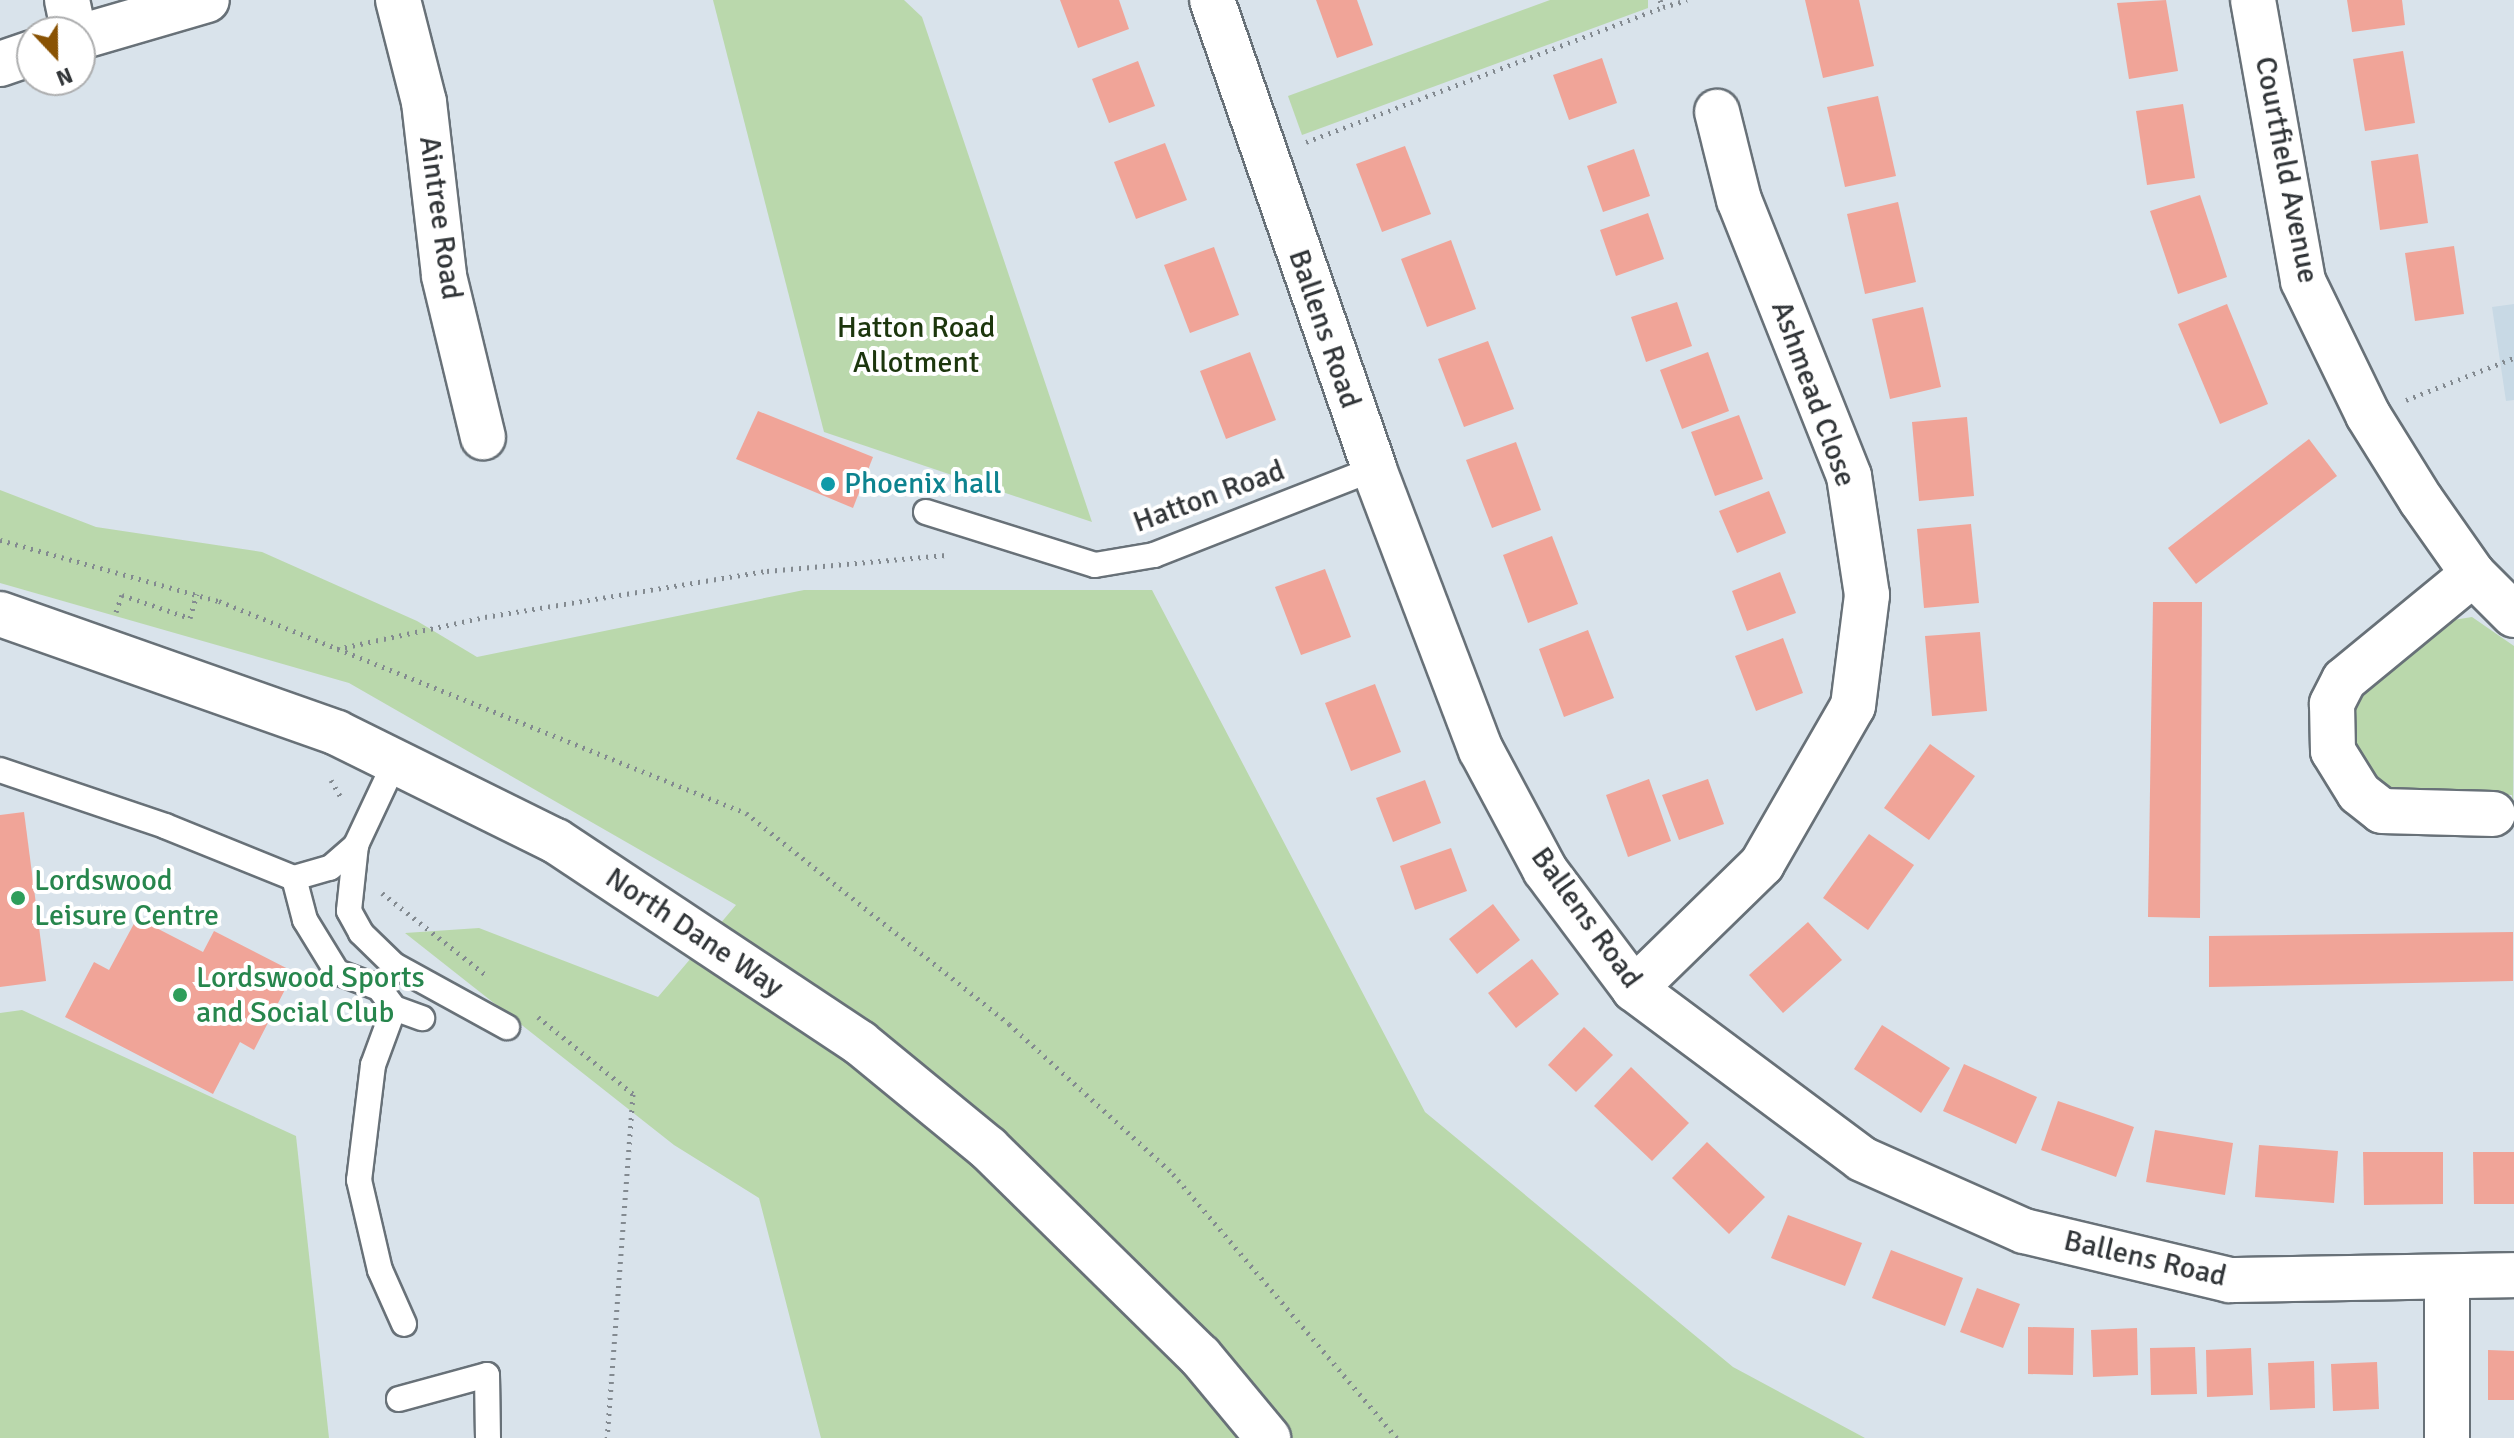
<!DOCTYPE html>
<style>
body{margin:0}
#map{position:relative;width:2514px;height:1438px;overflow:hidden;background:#d9e3eb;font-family:Signika,sans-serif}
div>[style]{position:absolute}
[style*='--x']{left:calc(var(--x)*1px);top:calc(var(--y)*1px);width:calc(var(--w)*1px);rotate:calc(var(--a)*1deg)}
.built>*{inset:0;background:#c8d9e5}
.green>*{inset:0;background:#bad8ac}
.building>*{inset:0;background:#f0a498}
.path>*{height:5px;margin-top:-2.5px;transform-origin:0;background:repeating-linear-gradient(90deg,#838a90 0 2px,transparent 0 8px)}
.roads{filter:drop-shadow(2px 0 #687178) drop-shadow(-2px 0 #687178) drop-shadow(0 2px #687178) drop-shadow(0 -2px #687178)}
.service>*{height:24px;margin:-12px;padding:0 12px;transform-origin:12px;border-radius:12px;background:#fff}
.minor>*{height:44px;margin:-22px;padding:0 22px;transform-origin:22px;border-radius:22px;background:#fff}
.tertiary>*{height:44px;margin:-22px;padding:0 22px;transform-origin:22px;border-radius:22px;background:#fff}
.dots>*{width:22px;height:22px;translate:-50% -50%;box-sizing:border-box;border:4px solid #fff;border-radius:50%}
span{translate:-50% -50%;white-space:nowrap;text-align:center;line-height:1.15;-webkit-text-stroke:8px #fff;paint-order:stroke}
.street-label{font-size:30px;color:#313538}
.park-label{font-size:30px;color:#1c360d}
.culture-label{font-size:30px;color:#0d838f}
.left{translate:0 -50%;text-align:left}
.leisure-label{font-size:30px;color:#27864d}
.north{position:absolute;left:16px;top:16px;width:80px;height:80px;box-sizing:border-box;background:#fff;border:2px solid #adaeaf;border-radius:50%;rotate:158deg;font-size:22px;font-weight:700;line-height:32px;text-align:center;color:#313538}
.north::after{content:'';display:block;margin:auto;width:28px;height:36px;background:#895203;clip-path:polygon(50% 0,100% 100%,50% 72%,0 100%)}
</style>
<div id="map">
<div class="built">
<div style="clip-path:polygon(2514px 304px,2514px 400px,2506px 401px,2492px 307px)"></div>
</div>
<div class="green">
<div style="clip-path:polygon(713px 0,904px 0,922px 17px,1092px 522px,824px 432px)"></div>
<div style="clip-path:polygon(1550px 0,1648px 0,1648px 8px,1302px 135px,1288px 96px)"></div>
<div style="clip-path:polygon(0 490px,96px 527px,262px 552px,417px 621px,477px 657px,804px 590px,1152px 590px,1425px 1112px,1733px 1367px,1865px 1438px,821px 1438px,759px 1198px,674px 1145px,405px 933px,479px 928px,658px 997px,736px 905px,349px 683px,0 583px)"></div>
<div style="clip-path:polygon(2472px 617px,2514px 646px,2513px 823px,2512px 795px,2403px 793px,2380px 784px,2361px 768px,2346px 712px,2368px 675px,2447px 621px)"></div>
<div style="clip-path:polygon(22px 1010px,296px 1136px,329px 1438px,0 1438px,0 1013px)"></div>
</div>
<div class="building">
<div style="clip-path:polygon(1060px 0,1119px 0,1129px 29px,1078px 48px)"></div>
<div style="clip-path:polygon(1316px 0,1357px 0,1373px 45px,1337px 58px)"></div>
<div style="clip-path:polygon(1805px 0,1859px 0,1874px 66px,1823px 78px)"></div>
<div style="clip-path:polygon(2166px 0,2178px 71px,2129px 79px,2117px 3px)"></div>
<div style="clip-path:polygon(2347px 0,2402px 0,2405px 25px,2352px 32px)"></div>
<div style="clip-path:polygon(2403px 51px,2415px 123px,2365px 131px,2353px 59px)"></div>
<div style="clip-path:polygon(1602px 58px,1617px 103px,1569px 120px,1553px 75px)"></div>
<div style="clip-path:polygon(1138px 61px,1155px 106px,1109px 123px,1092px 79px)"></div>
<div style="clip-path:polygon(1878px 96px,1896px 176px,1845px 187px,1827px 107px)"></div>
<div style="clip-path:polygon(2183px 104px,2195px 178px,2147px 185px,2136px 111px)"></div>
<div style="clip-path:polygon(1165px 143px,1187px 200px,1136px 219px,1114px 162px)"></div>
<div style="clip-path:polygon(1405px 146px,1431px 214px,1382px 232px,1356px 164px)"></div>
<div style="clip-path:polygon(1634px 149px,1650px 196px,1603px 212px,1587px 166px)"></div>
<div style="clip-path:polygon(2418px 154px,2428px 223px,2380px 230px,2371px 161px)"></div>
<div style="clip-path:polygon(2200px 195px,2227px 277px,2178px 294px,2150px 211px)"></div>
<div style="clip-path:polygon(1898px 202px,1916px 282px,1865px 294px,1847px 214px)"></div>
<div style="clip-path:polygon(1648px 213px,1664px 259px,1616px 276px,1600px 230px)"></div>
<div style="clip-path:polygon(1451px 240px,1476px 309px,1427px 327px,1401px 259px)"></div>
<div style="clip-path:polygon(2454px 246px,2464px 314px,2415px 321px,2405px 253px)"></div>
<div style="clip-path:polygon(1214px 247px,1239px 315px,1190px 333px,1164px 265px)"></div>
<div style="clip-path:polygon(1677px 302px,1692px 346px,1646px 362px,1631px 317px)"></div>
<div style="clip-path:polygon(2227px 304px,2268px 404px,2220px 424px,2178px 324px)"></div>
<div style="clip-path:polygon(1923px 307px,1941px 387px,1890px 399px,1872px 319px)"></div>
<div style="clip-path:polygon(1488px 341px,1514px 409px,1464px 427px,1438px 359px)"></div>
<div style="clip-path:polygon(1250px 352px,1276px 420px,1226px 439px,1200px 371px)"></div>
<div style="clip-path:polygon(1708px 352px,1729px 411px,1682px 429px,1660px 370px)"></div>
<div style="clip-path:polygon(758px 411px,873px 457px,853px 508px,736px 459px)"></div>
<div style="clip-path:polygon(1739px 415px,1763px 479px,1715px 496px,1691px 432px)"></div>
<div style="clip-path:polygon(1967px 417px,1974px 496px,1919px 501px,1912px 422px)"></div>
<div style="clip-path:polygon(2309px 439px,2337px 476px,2196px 584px,2168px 548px)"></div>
<div style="clip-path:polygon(1516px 442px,1541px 510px,1492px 528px,1466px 460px)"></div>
<div style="clip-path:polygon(1769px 491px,1786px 533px,1737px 553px,1719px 511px)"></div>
<div style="clip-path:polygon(1971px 524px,1979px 603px,1924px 608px,1917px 529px)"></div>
<div style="clip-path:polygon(1552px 536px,1578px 604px,1528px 623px,1503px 555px)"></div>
<div style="clip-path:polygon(1325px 569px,1351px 637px,1301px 655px,1275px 587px)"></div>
<div style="clip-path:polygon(1780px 572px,1796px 613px,1747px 631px,1732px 591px)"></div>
<div style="clip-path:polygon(2153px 602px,2202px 602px,2200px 918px,2148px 917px)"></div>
<div style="clip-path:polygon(1588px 630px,1614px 698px,1564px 717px,1539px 649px)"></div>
<div style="clip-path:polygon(1980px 632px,1987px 711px,1932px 716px,1925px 636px)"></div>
<div style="clip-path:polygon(1783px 638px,1803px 693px,1756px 711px,1735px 656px)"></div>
<div style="clip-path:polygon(1375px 684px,1401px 752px,1351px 771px,1325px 703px)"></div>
<div style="clip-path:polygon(1930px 744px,1975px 776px,1929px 840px,1884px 808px)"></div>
<div style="clip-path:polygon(1649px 779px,1671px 841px,1628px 857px,1606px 795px)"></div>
<div style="clip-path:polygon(1708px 779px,1724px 824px,1679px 840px,1662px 795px)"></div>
<div style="clip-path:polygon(1425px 780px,1441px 823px,1393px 842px,1376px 798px)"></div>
<div style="clip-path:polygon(24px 812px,46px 981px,0 987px,0 815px)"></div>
<div style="clip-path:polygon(1869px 834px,1914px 865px,1868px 930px,1823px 898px)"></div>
<div style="clip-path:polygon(1451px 848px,1467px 891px,1415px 910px,1400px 866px)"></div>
<div style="clip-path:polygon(1493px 904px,1520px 940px,1477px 974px,1449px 939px)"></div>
<div style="clip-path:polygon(137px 918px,203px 952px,214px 931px,294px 972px,254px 1050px,240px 1042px,213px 1094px,65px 1017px,94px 962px,109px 970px)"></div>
<div style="clip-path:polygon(1808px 922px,1842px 960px,1783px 1013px,1749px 975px)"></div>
<div style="clip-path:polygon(2513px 932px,2513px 981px,2209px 987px,2209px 936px)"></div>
<div style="clip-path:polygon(1532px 959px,1559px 994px,1516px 1028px,1488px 993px)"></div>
<div style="clip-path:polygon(1882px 1025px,1950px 1068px,1921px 1113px,1854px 1069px)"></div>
<div style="clip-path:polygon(1584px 1027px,1613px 1055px,1576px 1092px,1548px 1065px)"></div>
<div style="clip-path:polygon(1964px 1064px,2037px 1097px,2016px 1144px,1943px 1111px)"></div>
<div style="clip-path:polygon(1631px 1067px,1689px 1123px,1652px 1161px,1594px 1106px)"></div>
<div style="clip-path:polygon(2058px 1101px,2134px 1127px,2116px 1177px,2041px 1150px)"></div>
<div style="clip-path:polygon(2155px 1130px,2233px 1143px,2225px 1195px,2146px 1182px)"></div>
<div style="clip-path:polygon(1707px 1142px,1765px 1197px,1729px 1234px,1672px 1178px)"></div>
<div style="clip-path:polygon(2259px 1145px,2338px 1151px,2334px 1203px,2255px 1197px)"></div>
<div style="clip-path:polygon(2363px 1152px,2443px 1152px,2443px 1204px,2364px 1205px)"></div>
<div style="clip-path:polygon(2473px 1152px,2514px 1152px,2514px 1204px,2474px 1204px)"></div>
<div style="clip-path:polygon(1788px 1215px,1862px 1243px,1845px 1286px,1771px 1258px)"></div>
<div style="clip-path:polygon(1891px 1250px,1963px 1278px,1945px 1326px,1872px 1298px)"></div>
<div style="clip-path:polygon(1977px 1288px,2020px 1304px,2003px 1348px,1960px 1332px)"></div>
<div style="clip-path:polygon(2028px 1327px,2074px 1328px,2073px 1375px,2028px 1374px)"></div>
<div style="clip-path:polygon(2137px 1328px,2138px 1375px,2093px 1377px,2091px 1330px)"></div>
<div style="clip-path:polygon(2195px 1347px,2197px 1394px,2151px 1395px,2150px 1348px)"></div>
<div style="clip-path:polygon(2251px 1348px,2253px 1395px,2207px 1397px,2206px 1350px)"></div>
<div style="clip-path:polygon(2488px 1350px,2514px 1351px,2514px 1400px,2488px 1400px)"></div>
<div style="clip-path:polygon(2314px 1361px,2315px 1408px,2270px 1410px,2268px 1363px)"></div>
<div style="clip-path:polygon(2377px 1362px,2379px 1409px,2333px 1411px,2331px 1364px)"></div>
</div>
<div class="path">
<div style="--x:1660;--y:0;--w:8;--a:67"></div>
<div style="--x:1663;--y:7;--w:25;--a:-16"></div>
<div style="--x:1306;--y:142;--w:382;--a:-20.7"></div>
<div style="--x:2406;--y:400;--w:116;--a:-21.3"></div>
<div style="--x:0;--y:540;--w:227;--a:15.6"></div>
<div style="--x:219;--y:601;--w:568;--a:21.91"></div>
<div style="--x:746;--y:813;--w:337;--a:38.7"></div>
<div style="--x:1009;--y:1024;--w:222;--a:42.4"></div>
<div style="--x:1173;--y:1174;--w:346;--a:49.7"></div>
<div style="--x:116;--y:612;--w:18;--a:-71"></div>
<div style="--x:122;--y:595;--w:72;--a:18.7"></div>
<div style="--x:190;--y:618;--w:25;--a:-74"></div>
<div style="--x:337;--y:649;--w:151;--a:-12.2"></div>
<div style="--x:485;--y:617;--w:286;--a:-9.3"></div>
<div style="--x:767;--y:571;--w:180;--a:-5.1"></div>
<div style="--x:331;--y:780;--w:22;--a:60"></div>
<div style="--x:382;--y:893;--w:134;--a:38.3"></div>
<div style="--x:538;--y:1017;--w:122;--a:39"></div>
<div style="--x:633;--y:1094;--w:345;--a:94.3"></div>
</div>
<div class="roads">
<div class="service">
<div style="--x:926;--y:512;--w:177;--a:17.4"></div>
<div style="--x:1095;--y:565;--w:60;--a:-9.6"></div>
<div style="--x:1154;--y:555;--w:236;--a:-21.4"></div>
<div style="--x:395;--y:762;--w:92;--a:115.2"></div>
<div style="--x:356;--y:845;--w:66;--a:96.1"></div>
<div style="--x:349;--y:911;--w:25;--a:61"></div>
<div style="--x:361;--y:933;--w:46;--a:44.1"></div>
<div style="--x:394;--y:965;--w:129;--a:28.8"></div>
<div style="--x:0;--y:770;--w:174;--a:18.7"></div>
<div style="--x:165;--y:826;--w:139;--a:22"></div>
<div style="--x:294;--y:878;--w:43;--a:75.3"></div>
<div style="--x:305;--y:920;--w:61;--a:58.4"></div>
<div style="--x:337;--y:972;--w:45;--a:20.9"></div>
<div style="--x:379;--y:988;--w:25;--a:53"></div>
<div style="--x:394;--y:1008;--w:30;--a:20"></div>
<div style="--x:294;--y:878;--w:37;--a:-16"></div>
<div style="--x:330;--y:868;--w:35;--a:-41"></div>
<div style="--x:394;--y:1008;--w:61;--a:110.2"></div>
<div style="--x:373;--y:1065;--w:116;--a:96.9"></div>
<div style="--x:359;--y:1180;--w:92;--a:76.9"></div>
<div style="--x:380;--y:1270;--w:59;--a:66"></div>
<div style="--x:399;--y:1399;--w:91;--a:-15.3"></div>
<div style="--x:487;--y:1375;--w:63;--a:89.1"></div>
</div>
<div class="minor">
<div style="--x:67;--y:0;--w:33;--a:78"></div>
<div style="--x:398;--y:0;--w:105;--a:75.7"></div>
<div style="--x:424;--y:102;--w:175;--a:83.4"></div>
<div style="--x:444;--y:276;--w:166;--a:76.4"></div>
<div style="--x:1212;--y:0;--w:496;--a:70.9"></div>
<div style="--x:1374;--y:469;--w:301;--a:69.2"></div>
<div style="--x:1481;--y:750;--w:136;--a:61.9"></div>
<div style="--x:1545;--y:870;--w:149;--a:53.2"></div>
<div style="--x:1634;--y:989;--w:284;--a:36.7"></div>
<div style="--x:1862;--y:1159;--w:177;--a:24"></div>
<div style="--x:2024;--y:1231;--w:211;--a:13.4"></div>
<div style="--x:2229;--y:1280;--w:285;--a:-1"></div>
<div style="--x:2253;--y:0;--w:285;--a:79.9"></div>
<div style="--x:2303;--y:281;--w:149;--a:64.1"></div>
<div style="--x:2368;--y:415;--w:100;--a:58.1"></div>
<div style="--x:2421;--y:500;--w:90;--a:54.9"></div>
<div style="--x:2473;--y:574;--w:58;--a:45"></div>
<div style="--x:80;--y:37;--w:132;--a:-16.2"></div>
<div style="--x:0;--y:64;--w:34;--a:-19"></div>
<div style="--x:2473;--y:574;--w:167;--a:140.6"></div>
<div style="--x:2344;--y:680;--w:27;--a:117"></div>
<div style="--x:2332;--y:704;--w:47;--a:88.8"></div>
<div style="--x:2333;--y:751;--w:49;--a:58.2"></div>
<div style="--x:2359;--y:793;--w:29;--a:38"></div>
<div style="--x:2382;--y:811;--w:111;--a:1.5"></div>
<div style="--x:1634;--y:989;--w:179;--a:-44.3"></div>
<div style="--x:1762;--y:864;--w:182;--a:-60.1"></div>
<div style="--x:1853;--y:706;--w:112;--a:-82.8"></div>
<div style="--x:1867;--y:595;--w:120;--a:-98.6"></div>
<div style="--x:1849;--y:476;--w:297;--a:-111.7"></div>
<div style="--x:1739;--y:200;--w:91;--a:-104"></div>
<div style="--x:2447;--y:1438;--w:161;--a:-90"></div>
</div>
<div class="tertiary">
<div style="--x:0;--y:614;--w:357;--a:19.4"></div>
<div style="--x:337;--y:733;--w:244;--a:26.3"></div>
<div style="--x:556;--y:841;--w:365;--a:33.6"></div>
<div style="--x:860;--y:1043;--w:166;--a:39.4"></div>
<div style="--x:988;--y:1148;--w:297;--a:44.5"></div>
<div style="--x:1200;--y:1356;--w:107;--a:50.3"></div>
</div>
</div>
<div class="dots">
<div style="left:828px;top:484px;background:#0f9aa8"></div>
<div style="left:18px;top:898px;background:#2e9e5b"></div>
<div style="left:180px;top:995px;background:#2e9e5b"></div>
</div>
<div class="street-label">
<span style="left:2286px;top:170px;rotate:79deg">Courtfield Avenue</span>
<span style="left:440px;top:218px;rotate:82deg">Aintree Road</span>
<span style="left:1324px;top:329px;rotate:71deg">Ballens Road</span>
<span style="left:1813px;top:394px;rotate:70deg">Ashmead Close</span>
<span style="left:1209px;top:497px;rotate:-20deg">Hatton Road</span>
<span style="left:1586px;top:918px;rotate:54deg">Ballens Road</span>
<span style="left:694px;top:933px;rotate:34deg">North Dane Way</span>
<span style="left:2145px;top:1259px;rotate:13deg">Ballens Road</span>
</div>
<div class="park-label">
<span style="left:916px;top:345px">Hatton Road<br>Allotment</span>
</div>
<div class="culture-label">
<span class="left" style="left:844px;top:484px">Phoenix hall</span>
</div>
<div class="leisure-label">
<span class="left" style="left:34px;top:898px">Lordswood<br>Leisure Centre</span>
<span class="left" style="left:196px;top:995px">Lordswood Sports<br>and Social Club</span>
</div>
<div class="north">N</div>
</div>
